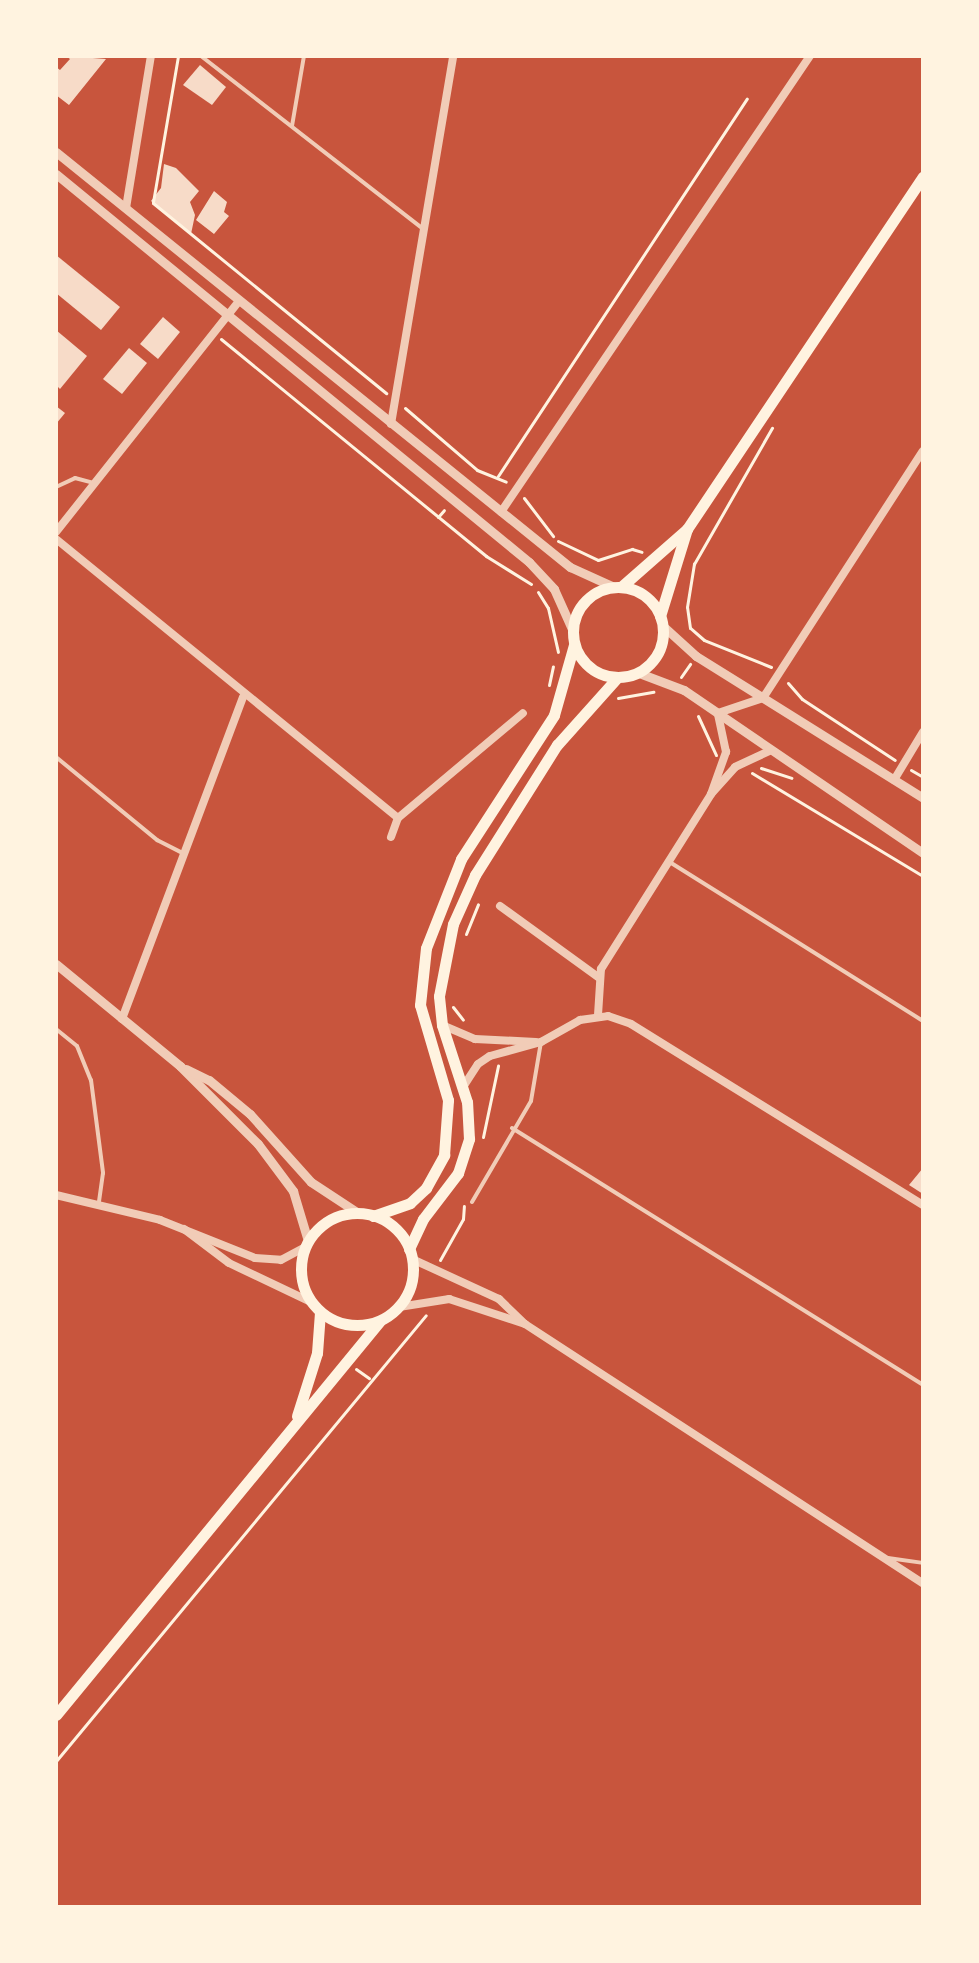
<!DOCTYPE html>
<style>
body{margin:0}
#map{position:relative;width:979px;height:1963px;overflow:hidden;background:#c8553d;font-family:Quicksand,sans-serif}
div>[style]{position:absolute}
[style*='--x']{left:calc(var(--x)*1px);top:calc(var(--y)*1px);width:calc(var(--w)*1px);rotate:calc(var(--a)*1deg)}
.building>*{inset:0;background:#f7dbc8}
.path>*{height:3px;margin:-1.5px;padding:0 1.5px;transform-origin:1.5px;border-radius:1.5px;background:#fff3e0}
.service>*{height:4px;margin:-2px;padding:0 2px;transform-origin:2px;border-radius:2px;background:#f1ccb7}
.minor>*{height:8px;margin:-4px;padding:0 4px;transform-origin:4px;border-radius:4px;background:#f1ccb7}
.tertiary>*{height:9px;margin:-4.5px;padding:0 4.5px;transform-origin:4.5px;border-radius:4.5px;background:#f1ccb7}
.secondary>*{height:11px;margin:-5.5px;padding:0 5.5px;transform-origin:5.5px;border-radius:5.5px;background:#fff3e0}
.secondary>.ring{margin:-5.5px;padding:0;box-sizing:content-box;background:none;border:11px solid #fff3e0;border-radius:50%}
span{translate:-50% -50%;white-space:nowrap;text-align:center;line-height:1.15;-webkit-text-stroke:8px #fff3e0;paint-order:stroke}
.frame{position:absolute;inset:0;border:58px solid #fff3e0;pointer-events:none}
</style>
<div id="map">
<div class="building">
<div style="clip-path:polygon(66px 56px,106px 59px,69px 105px,56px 95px,56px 67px,60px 70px,70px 59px)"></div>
<div style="clip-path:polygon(200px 65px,226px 87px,212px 105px,183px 85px)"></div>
<div style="clip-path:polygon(164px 164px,176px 168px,199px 191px,190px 202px,195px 215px,191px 234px,151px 201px,161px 188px)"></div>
<div style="clip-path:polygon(214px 191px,227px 202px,224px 212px,229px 216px,214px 234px,196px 220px)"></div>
<div style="clip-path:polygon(56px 255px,120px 307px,101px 330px,56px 293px)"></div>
<div style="clip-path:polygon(163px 317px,180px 332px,158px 359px,140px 344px)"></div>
<div style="clip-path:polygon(56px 330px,87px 356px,60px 389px,56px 385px)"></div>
<div style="clip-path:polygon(129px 348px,147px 363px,122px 394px,103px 379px)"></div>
<div style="clip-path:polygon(56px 406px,65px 413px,56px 424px)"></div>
<div style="clip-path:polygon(923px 1168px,923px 1194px,909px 1185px)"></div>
</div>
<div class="path">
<div style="--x:178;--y:56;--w:149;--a:99.7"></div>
<div style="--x:153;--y:203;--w:301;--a:39.2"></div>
<div style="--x:221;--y:339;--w:343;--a:39.3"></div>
<div style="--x:486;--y:556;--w:53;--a:31.9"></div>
<div style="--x:405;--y:408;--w:95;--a:40.7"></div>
<div style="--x:477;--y:470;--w:31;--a:22"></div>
<div style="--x:498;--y:476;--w:452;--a:-56.6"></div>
<div style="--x:524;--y:498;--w:48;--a:52.7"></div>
<div style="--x:438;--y:517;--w:9;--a:-49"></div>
<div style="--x:558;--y:541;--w:44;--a:25.4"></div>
<div style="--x:598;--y:560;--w:36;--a:-18"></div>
<div style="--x:632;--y:549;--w:10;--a:17"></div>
<div style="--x:538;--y:592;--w:19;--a:58"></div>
<div style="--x:548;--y:608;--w:45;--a:77.2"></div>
<div style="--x:771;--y:667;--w:72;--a:-158.1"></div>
<div style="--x:704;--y:640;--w:18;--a:-139"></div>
<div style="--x:690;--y:628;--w:21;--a:-98"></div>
<div style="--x:687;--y:607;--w:44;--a:-80.8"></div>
<div style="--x:694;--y:564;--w:157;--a:-60.2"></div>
<div style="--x:681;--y:677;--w:16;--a:-55"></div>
<div style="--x:788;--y:683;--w:21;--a:49"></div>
<div style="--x:802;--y:699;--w:111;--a:33.3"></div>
<div style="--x:549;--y:685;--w:19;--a:-78"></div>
<div style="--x:618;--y:698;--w:36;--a:-10"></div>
<div style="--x:698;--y:716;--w:43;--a:65.2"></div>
<div style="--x:761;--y:768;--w:32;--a:18"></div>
<div style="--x:911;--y:770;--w:14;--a:30"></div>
<div style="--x:752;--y:773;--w:200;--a:31.1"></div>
<div style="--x:466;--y:934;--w:32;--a:-68"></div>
<div style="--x:453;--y:1007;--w:16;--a:52"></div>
<div style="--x:483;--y:1137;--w:73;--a:-78.1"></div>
<div style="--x:440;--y:1260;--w:47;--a:-60.7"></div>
<div style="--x:463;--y:1219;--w:13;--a:-86"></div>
<div style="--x:356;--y:1369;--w:16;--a:35"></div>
<div style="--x:56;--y:1761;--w:579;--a:-50.32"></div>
</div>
<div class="service">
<div style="--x:201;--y:56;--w:281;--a:37.9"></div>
<div style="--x:292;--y:126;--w:71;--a:-80.3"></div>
<div style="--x:56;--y:487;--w:21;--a:-25"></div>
<div style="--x:75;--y:478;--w:20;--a:15"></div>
<div style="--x:56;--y:757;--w:131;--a:39.4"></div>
<div style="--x:157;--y:840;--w:30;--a:27"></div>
<div style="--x:668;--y:861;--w:301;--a:32.1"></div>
<div style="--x:56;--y:1029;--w:27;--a:39"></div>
<div style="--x:77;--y:1046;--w:37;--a:68"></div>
<div style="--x:91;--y:1080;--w:94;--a:82.6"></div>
<div style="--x:103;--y:1173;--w:30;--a:98"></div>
<div style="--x:512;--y:1128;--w:485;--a:32"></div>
<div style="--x:472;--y:1202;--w:117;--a:-59.7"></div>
<div style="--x:531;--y:1101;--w:60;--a:-80.4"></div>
<div style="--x:888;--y:1558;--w:35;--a:8"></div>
</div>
<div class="minor">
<div style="--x:126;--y:208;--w:154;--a:-80.7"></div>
<div style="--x:391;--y:424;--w:373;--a:-80.4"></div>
<div style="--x:501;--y:512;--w:551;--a:-55.88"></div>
<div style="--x:56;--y:532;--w:295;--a:-51.6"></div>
<div style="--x:56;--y:539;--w:441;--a:39.2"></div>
<div style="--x:894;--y:780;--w:56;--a:-58.9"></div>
<div style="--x:711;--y:794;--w:45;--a:-70.3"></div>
<div style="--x:726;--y:752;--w:40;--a:-102"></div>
<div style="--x:718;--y:713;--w:47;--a:-18.4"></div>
<div style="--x:763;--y:698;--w:294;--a:-57.1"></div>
<div style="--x:391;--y:837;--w:20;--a:-70"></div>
<div style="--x:398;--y:818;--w:163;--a:-40"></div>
<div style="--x:500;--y:906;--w:121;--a:35.9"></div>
<div style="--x:598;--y:1015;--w:46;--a:-86.3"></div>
<div style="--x:601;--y:969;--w:207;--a:-57.8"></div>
<div style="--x:711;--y:794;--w:36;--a:-48"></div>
<div style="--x:735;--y:767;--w:40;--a:-25"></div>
<div style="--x:122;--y:1019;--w:344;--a:-69.4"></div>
<div style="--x:442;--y:1025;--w:36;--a:23"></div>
<div style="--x:475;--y:1039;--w:61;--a:2.8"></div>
<div style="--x:463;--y:1087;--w:27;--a:-57"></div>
<div style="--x:478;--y:1064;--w:14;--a:-34"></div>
<div style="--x:490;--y:1056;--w:53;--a:-15.4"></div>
<div style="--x:541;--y:1042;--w:45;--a:-29.4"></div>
<div style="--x:580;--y:1020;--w:28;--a:-8"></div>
<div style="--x:608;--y:1016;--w:24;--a:19"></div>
<div style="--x:631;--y:1024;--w:344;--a:31.8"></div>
<div style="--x:56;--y:1195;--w:107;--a:13.5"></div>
<div style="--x:160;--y:1220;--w:102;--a:21.8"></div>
<div style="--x:255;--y:1258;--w:26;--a:4"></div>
<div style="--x:281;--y:1260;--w:27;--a:-28"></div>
<div style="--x:184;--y:1229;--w:56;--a:37.1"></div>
<div style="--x:229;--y:1263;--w:91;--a:25.4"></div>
<div style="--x:412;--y:1259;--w:96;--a:24.7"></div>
<div style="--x:499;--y:1299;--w:35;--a:44"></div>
<div style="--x:399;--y:1307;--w:51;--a:-9.1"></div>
<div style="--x:449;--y:1299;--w:80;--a:18.2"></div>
<div style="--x:525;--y:1324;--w:475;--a:33.1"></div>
</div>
<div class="tertiary">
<div style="--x:56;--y:152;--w:661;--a:38.92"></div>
<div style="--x:570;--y:567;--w:48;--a:24.4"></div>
<div style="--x:56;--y:174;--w:612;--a:39.36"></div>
<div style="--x:529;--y:562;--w:37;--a:47"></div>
<div style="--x:554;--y:589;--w:44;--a:65.8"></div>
<div style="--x:663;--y:626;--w:45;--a:42.3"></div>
<div style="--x:696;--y:656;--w:268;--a:32"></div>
<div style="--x:639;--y:673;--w:48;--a:20.7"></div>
<div style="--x:684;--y:690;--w:289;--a:34.3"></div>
<div style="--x:56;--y:964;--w:161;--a:39.4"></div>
<div style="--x:180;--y:1066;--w:110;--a:45"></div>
<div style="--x:258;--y:1144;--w:59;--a:53.3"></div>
<div style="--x:293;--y:1191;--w:52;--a:73.3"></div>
<div style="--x:186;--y:1069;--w:25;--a:26"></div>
<div style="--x:209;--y:1080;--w:53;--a:39.7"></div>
<div style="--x:250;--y:1114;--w:91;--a:48.1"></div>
<div style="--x:311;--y:1182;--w:56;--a:33.4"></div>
</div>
<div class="secondary">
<div class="ring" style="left:573px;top:587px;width:79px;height:79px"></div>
<div style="--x:621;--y:587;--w:88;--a:-41.3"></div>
<div style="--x:660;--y:616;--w:91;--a:-72.8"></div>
<div style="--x:687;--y:529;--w:424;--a:-56.2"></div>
<div class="ring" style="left:301px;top:1213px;width:101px;height:101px"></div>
<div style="--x:373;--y:1216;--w:39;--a:-19"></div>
<div style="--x:410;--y:1203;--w:22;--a:-43"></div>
<div style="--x:426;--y:1188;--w:38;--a:-61"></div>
<div style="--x:444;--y:1155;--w:55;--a:-85.8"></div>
<div style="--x:448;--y:1100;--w:99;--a:-106.4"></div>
<div style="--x:420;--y:1005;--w:57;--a:-84"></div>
<div style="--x:426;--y:948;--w:96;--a:-68.5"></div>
<div style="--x:461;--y:859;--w:171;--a:-57.1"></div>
<div style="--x:554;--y:715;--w:73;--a:-74.1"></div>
<div style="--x:409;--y:1249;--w:33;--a:-65"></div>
<div style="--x:423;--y:1219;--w:58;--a:-52.7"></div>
<div style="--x:458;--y:1173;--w:36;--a:-72"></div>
<div style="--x:469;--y:1139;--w:37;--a:-93"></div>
<div style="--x:467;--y:1102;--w:81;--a:-108"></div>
<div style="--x:442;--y:1025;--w:29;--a:-96"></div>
<div style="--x:439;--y:996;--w:73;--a:-79"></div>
<div style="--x:453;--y:924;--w:54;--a:-65.8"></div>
<div style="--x:475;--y:875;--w:154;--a:-57.8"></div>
<div style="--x:557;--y:745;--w:90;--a:-48.2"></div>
<div style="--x:297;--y:1416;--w:66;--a:-72.4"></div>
<div style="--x:317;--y:1353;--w:41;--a:-85.8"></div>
<div style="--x:56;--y:1715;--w:510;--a:-50.57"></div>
</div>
<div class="frame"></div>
</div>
